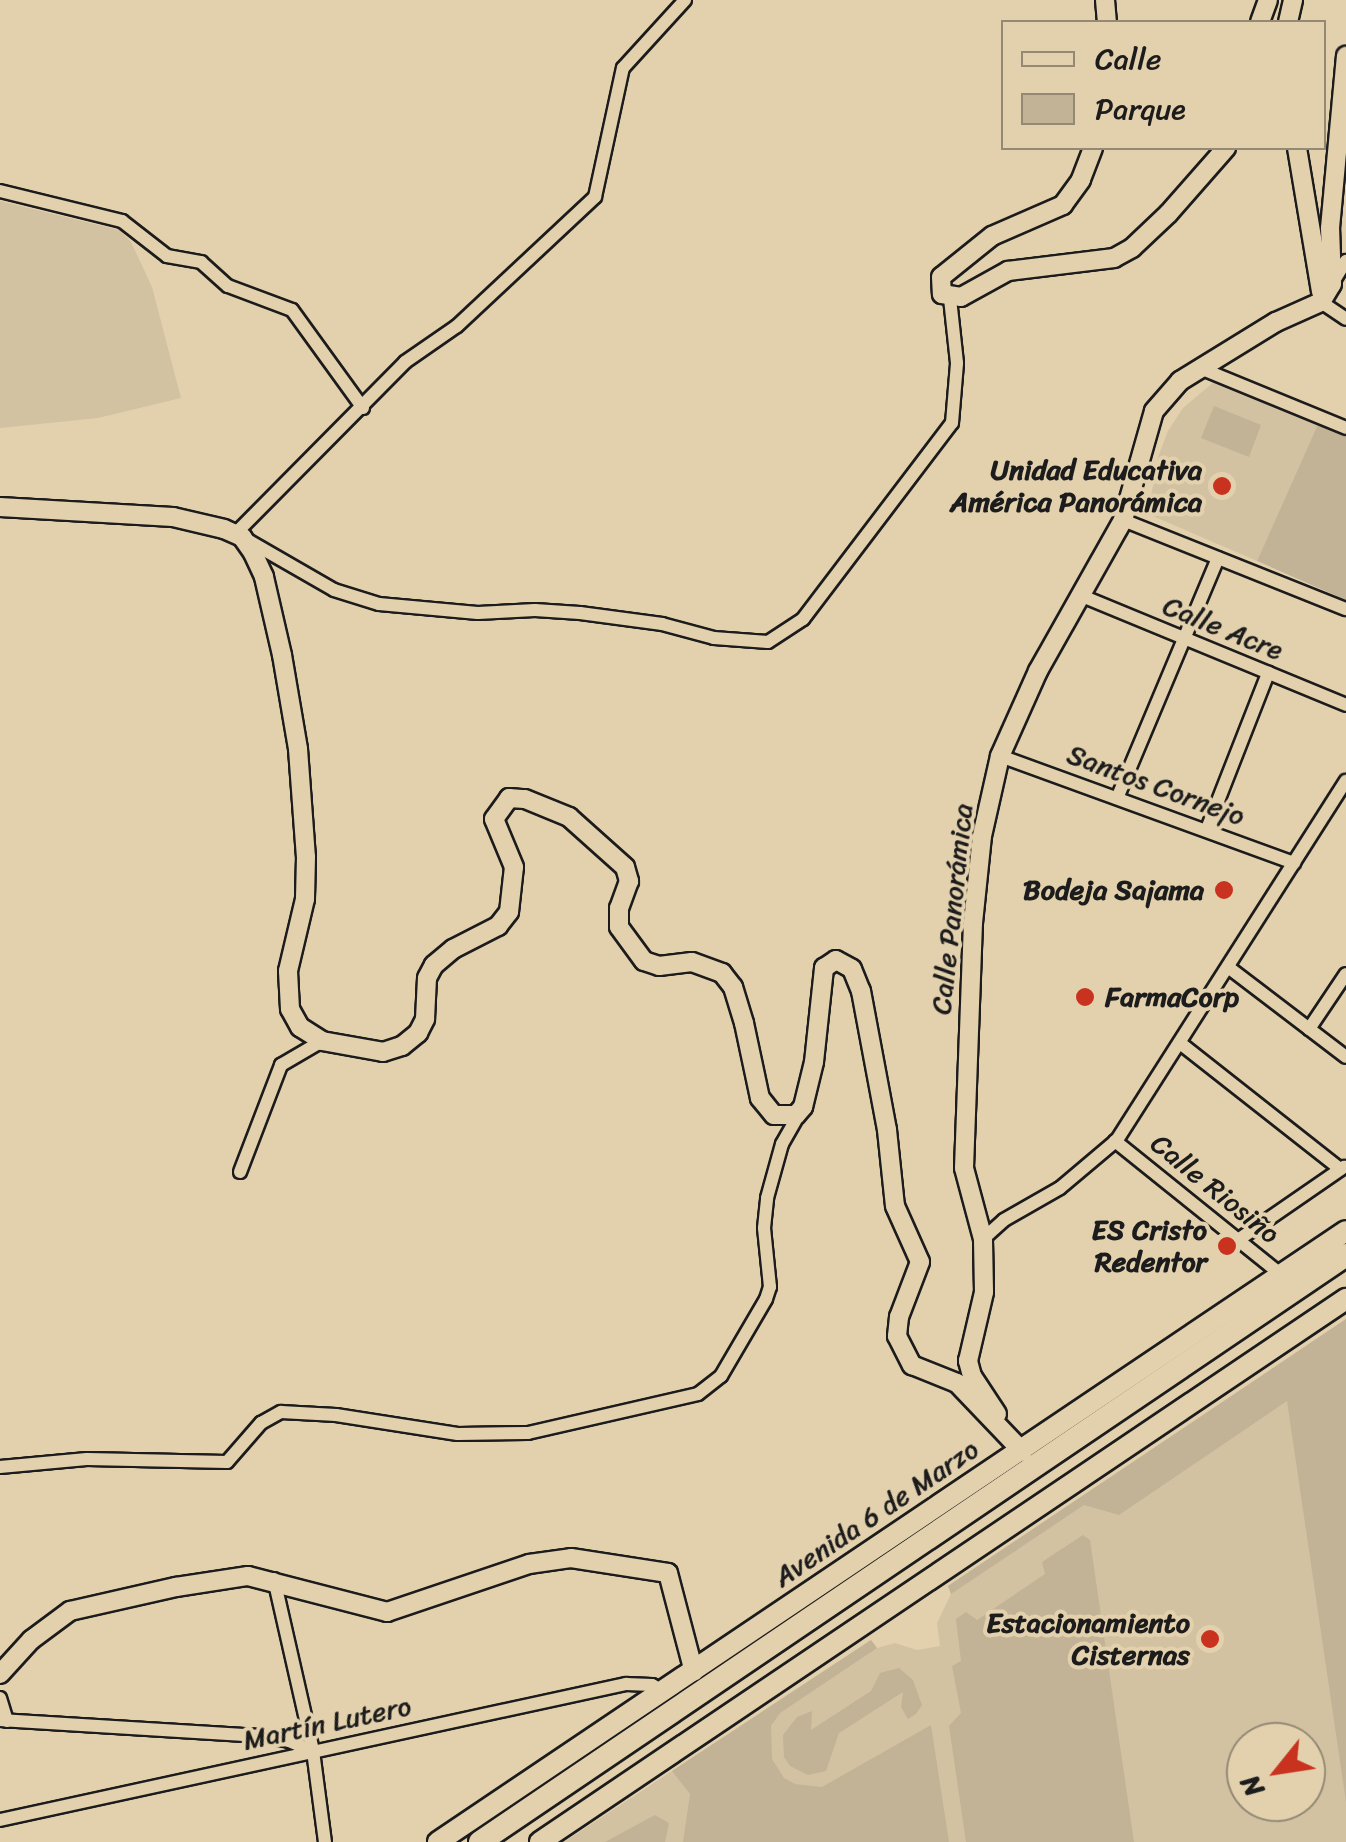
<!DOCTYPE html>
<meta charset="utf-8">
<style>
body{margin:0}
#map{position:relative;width:1346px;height:1842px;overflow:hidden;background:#e3d1ae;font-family:Sriracha,sans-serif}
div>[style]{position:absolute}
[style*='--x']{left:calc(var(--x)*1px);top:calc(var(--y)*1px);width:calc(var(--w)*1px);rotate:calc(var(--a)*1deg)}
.built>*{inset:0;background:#d2c2a2}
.green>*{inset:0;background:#c2b396}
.roads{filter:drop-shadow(2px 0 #1c1c1c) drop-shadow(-2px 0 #1c1c1c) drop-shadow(0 2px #1c1c1c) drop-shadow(0 -2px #1c1c1c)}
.street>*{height:12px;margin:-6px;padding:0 6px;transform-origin:6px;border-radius:6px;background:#e3d1ae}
.secondary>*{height:18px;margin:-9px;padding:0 9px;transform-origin:9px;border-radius:9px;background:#e3d1ae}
.primary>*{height:20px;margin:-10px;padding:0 10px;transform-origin:10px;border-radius:10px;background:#e3d1ae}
.highway>*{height:22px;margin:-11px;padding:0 11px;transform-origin:11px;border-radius:11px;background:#e3d1ae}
.dots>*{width:28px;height:28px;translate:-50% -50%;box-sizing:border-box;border:5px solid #e3d1ae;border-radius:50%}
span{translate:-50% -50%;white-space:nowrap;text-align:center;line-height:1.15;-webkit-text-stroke:8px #e3d1ae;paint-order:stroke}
.poi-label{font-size:28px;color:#1c1c1c;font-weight:700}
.right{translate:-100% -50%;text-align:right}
.left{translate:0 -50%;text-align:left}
.street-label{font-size:28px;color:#1c1c1c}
.legend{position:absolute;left:1001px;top:20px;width:325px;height:130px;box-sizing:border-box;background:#e3d1ae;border:2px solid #938974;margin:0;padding:12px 18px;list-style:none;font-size:30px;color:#1c1c1c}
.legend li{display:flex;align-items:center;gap:20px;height:50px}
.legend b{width:50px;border:2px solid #938974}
.north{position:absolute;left:1226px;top:1722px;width:100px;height:100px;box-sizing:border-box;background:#e3d1ae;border:2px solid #938974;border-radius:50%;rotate:240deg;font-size:28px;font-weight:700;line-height:40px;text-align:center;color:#1c1c1c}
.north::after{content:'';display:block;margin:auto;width:35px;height:45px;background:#c8321e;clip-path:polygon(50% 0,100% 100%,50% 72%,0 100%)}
</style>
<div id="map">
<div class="built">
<div style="clip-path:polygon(0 201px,119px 230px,131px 242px,152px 287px,181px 398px,98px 418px,0 428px)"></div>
<div style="clip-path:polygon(1215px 381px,1318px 424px,1257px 561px,1148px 514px,1158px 457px,1168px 431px,1183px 408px)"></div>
<div style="clip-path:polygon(evenodd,1346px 1319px,1346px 1842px,564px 1842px,871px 1640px,877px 1648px,895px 1643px,917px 1650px,940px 1646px,937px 1623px,951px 1594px,948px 1586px,1346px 1319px,1246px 1742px,1306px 1742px,1306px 1802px,1246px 1802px,1246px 1742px)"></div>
</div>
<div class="green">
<div style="clip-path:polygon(1214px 406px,1261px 425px,1249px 457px,1201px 438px)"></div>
<div style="clip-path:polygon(1318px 424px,1346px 436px,1346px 600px,1257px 561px)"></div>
<div style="clip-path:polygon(1346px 1319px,1346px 1802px,1287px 1401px,1119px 1515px,1084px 1505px,951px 1594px,948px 1586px)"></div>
<div style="clip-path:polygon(1083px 1535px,1090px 1540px,1134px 1842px,966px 1842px,949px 1726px,961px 1713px,952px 1666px,961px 1661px,956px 1619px,966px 1612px,977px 1620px,1045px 1574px,1042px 1562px)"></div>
<div style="clip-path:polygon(871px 1640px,877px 1648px,780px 1713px,771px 1726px,772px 1759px,784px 1778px,795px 1784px,822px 1787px,931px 1725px,949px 1842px,683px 1842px,690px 1794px,672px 1771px)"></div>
<div style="clip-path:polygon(899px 1668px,913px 1680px,922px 1705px,916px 1714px,908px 1719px,901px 1707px,903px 1692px,839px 1733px,826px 1771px,808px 1775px,790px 1766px,784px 1757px,783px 1735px,797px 1717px,812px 1711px,811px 1730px,871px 1691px,880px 1673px)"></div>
<div style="clip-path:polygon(655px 1815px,669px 1823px,665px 1842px,605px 1842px)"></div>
</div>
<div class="roads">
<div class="street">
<div style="--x:0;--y:191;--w:126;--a:13.8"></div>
<div style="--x:122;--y:221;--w:57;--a:37.9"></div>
<div style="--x:167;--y:256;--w:35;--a:10"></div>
<div style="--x:201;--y:262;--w:36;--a:42"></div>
<div style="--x:228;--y:286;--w:68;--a:20.6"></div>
<div style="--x:292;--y:310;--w:121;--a:54.1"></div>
<div style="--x:1332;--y:284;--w:27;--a:-59"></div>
<div style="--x:1321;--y:302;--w:30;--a:34"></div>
<div style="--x:1200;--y:368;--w:158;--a:22.3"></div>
<div style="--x:1123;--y:520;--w:240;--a:21.8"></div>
<div style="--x:235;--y:534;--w:242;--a:-45.3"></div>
<div style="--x:405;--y:362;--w:63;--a:-34.7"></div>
<div style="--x:457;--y:326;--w:189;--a:-43.1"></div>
<div style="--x:595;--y:197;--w:132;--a:-77.8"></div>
<div style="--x:623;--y:68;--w:92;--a:-47.6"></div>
<div style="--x:242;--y:537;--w:106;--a:29.9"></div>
<div style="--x:334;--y:590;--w:47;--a:17.3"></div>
<div style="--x:379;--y:604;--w:99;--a:5.2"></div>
<div style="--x:478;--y:613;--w:57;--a:-3"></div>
<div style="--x:535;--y:610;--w:45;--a:3.8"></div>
<div style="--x:580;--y:613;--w:83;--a:7.6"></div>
<div style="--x:662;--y:624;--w:54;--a:15.1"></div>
<div style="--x:714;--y:638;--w:54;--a:4.2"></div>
<div style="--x:768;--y:642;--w:42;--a:-33.3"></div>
<div style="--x:803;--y:619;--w:246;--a:-52.8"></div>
<div style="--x:952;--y:423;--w:60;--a:-85.2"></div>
<div style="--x:957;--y:363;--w:64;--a:-96.2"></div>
<div style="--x:1082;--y:596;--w:286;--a:22.4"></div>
<div style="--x:1000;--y:756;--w:313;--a:20"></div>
<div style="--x:1118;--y:796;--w:258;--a:-67.2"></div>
<div style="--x:1207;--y:829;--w:168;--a:-68.6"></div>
<div style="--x:1228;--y:967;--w:148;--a:37.3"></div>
<div style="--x:1309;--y:1029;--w:66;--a:-56.1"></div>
<div style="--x:1180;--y:1043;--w:204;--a:38.2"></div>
<div style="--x:1115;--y:1141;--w:216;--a:38.8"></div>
<div style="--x:240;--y:1172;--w:115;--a:-69"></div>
<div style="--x:281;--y:1065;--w:48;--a:-30.3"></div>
<div style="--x:983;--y:1239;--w:28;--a:-42"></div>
<div style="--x:1004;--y:1220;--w:64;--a:-29.7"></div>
<div style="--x:1060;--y:1188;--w:75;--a:-40.1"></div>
<div style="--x:1117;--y:1140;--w:426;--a:-57.5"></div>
<div style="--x:1238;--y:1240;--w:129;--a:-34.6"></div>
<div style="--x:0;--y:1467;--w:87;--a:-5.3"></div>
<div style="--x:87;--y:1459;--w:140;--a:1.2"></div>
<div style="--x:227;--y:1462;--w:52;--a:-48.9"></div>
<div style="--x:261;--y:1423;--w:23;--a:-29"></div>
<div style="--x:281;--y:1412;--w:55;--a:3.1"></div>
<div style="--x:336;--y:1415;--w:123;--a:8.9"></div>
<div style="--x:458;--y:1434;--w:70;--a:-0.8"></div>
<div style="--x:528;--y:1433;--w:174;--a:-12.9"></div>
<div style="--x:698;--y:1394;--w:29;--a:-38"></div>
<div style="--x:721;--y:1376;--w:89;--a:-59.7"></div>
<div style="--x:766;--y:1299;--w:13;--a:-72"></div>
<div style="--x:770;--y:1287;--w:59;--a:-95.8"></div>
<div style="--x:764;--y:1228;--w:30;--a:-84"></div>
<div style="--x:767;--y:1198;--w:56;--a:-74.5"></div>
<div style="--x:782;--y:1144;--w:40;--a:-60.3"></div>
<div style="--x:274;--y:1579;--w:176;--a:77.2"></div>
<div style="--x:313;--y:1751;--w:92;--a:82.5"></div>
<div style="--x:0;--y:1698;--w:24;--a:73"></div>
<div style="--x:0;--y:1720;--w:261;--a:3.5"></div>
<div style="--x:261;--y:1736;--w:28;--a:10"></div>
<div style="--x:289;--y:1741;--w:26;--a:23"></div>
<div style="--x:0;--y:1820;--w:641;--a:-12.26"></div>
<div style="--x:626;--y:1684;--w:26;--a:2"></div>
<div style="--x:652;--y:1685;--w:14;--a:30"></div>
</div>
<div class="secondary">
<div style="--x:1105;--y:0;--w:22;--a:85"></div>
<div style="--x:1260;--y:22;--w:23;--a:-70"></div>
<div style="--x:1288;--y:22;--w:23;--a:-77"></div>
<div style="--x:1093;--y:148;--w:34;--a:111"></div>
<div style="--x:1081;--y:180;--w:31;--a:126"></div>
<div style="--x:1063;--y:205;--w:77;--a:156.4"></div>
<div style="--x:992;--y:236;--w:65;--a:141.2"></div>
<div style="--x:941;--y:277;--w:17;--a:87"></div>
<div style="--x:942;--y:294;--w:19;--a:9"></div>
<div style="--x:961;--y:297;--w:54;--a:-29"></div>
<div style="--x:1008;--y:271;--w:107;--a:-7"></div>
<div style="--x:1114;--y:258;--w:21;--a:-29"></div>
<div style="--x:1132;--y:248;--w:50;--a:-43.4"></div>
<div style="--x:1168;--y:214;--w:88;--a:-48.7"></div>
<div style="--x:1297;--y:148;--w:146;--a:80.5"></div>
<div style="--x:0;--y:507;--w:173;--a:3.3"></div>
<div style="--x:173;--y:517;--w:52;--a:13.2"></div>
<div style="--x:224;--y:529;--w:20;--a:24"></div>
<div style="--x:242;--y:537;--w:19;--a:55"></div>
<div style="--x:253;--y:553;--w:26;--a:65"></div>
<div style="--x:264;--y:577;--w:80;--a:77"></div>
<div style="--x:282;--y:655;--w:95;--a:80.3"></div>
<div style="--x:298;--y:749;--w:108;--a:85.8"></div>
<div style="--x:306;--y:857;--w:42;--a:91.4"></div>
<div style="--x:305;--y:899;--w:74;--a:103.3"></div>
<div style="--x:288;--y:971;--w:38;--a:87"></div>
<div style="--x:290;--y:1009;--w:21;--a:61"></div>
<div style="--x:300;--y:1027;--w:26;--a:32"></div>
<div style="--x:322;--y:1041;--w:62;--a:10.2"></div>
<div style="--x:383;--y:1052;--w:20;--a:-18"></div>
<div style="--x:402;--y:1046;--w:21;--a:-39"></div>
<div style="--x:418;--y:1033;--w:16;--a:-63"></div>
<div style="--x:425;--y:1019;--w:41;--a:-87.2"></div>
<div style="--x:427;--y:978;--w:15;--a:-62"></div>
<div style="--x:434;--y:965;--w:25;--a:-40"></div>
<div style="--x:453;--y:949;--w:51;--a:-27.1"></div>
<div style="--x:498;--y:926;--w:18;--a:-52"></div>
<div style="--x:509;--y:912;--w:45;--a:-83.7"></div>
<div style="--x:514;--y:867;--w:52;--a:-112.6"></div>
<div style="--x:494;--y:819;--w:26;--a:-54"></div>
<div style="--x:509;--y:798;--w:16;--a:4"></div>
<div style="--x:525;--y:799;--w:48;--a:22.2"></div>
<div style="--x:569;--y:817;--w:75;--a:41.8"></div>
<div style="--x:625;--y:867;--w:15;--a:74"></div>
<div style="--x:629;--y:881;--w:29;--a:110"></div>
<div style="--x:619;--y:908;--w:19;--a:90"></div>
<div style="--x:619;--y:927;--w:42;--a:53.7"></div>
<div style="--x:644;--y:961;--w:16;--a:18"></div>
<div style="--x:659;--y:966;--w:33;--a:-7"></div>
<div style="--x:692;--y:962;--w:32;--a:20"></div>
<div style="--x:722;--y:973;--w:18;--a:52"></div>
<div style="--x:733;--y:987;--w:38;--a:73"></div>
<div style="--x:744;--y:1023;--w:77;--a:78"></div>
<div style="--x:760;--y:1098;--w:22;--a:51"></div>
<div style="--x:774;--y:1115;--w:22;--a:0"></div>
<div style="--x:796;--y:1115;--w:11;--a:-49"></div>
<div style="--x:803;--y:1107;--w:46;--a:-76.3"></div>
<div style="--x:814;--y:1062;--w:95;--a:-83.9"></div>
<div style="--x:824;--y:968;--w:14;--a:-34"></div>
<div style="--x:836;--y:960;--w:18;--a:29"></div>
<div style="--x:852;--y:969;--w:24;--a:68"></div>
<div style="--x:861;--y:991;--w:141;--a:79.4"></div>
<div style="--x:887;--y:1130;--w:76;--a:84"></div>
<div style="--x:895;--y:1206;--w:61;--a:65.9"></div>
<div style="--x:920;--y:1262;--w:59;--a:110.9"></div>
<div style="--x:899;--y:1317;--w:19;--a:96"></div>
<div style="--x:897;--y:1336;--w:33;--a:63"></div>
<div style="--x:912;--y:1365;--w:48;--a:21.8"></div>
<div style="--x:957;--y:1383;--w:95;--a:46.3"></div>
<div style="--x:997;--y:1414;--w:45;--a:-123.3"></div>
<div style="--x:972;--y:1376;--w:16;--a:-105"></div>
<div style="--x:968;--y:1361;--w:71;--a:-76.9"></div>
<div style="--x:984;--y:1292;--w:53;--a:-91.1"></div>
<div style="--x:983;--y:1239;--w:73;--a:-105"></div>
<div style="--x:964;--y:1168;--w:245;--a:-87.9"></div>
<div style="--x:973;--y:923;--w:87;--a:-84.1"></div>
<div style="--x:982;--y:836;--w:82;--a:-77.3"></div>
<div style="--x:1000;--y:756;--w:93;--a:-65.9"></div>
<div style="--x:1038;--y:671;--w:173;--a:-60.6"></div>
<div style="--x:1123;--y:520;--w:113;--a:-74.1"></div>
<div style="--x:1154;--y:411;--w:40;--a:-49"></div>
<div style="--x:1180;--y:381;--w:113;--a:-31.6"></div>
<div style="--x:1276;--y:322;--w:49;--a:-24"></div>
<div style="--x:1321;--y:302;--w:21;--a:-59"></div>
<div style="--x:1332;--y:284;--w:56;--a:-92"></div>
<div style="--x:1330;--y:228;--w:173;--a:-84.7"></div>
<div style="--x:0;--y:1674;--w:46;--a:-47.6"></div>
<div style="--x:31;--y:1640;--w:49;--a:-36.6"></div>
<div style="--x:70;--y:1611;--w:109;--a:-12.8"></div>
<div style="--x:176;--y:1587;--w:73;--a:-8.7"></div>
<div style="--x:248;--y:1576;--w:144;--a:14.5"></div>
<div style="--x:387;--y:1612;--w:150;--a:-18.7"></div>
<div style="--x:529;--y:1564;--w:42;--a:-8.1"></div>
<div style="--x:571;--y:1558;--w:98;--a:8.8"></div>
<div style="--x:668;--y:1573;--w:102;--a:75.3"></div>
</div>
<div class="primary">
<div style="--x:438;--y:1842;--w:1094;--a:-33.94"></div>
<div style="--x:540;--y:1842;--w:972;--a:-33.97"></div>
</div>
<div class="highway">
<div style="--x:480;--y:1842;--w:1046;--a:-34.13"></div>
</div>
</div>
<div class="dots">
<div style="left:1222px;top:486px;background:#c8321e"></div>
<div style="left:1224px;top:890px;background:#c8321e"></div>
<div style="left:1085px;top:997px;background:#c8321e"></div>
<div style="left:1227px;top:1246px;background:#c8321e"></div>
<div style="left:1210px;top:1639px;background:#c8321e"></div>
</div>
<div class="poi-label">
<span class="right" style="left:1202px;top:486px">Unidad Educativa<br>América Panorámica</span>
<span class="right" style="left:1204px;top:890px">Bodeja Sajama</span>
<span class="left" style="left:1105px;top:997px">FarmaCorp</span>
<span class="right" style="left:1207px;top:1246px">ES Cristo<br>Redentor</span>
<span class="right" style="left:1190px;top:1639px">Estacionamiento<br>Cisternas</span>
</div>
<div class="street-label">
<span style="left:1223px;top:628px;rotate:22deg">Calle Acre</span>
<span style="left:1156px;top:785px;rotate:20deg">Santos Cornejo</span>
<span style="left:952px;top:909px;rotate:-84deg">Calle Panorámica</span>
<span style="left:1215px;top:1189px;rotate:39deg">Calle Riosiño</span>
<span style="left:876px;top:1513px;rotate:-34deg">Avenida 6 de Marzo</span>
<span style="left:327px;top:1723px;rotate:-12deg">Martín Lutero</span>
</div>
<ul class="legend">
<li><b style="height:12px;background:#e3d1ae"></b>Calle</li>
<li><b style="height:28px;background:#c2b396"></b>Parque</li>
</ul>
<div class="north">N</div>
</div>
